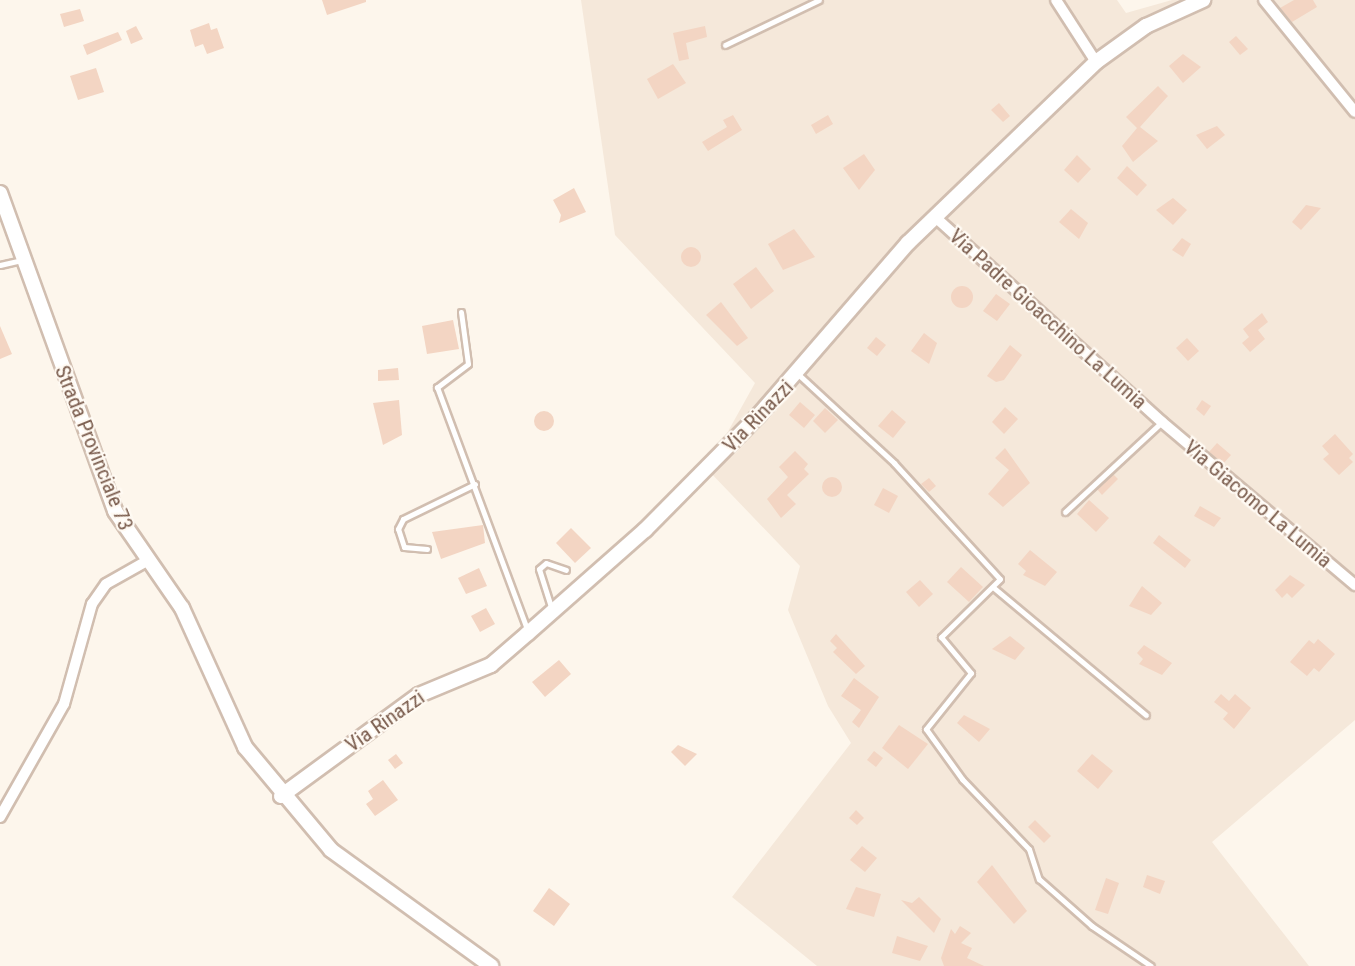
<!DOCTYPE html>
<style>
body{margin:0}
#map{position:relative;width:1355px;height:966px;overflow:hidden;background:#fdf6ec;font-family:"Roboto Condensed",sans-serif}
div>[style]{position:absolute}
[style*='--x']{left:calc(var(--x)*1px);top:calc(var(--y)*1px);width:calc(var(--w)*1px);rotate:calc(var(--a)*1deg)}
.residential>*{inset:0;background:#f5e8da}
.building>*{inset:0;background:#f3d5c3}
.round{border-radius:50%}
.roads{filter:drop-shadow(2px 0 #d1beb0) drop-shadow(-2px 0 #d1beb0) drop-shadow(0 2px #d1beb0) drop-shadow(0 -2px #d1beb0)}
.service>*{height:5px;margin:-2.5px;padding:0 2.5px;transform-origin:2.5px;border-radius:2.5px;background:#fff}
.minor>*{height:10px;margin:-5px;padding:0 5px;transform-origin:5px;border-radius:5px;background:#fff}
.tertiary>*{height:14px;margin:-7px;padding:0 7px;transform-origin:7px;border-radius:7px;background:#fff}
span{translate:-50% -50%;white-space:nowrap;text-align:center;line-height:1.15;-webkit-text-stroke:4.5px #fffaf3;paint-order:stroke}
.street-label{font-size:21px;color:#7a5c4d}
</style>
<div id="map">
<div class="residential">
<div style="clip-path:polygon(581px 0,1117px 0,1126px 13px,1172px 0,1355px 0,1355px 720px,1212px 842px,1309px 966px,817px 966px,732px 897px,851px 743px,828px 706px,788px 610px,800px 566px,707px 469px,755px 383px,615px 235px)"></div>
</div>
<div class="building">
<div style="clip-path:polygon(322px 0,366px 0,366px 2px,327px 15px)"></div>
<div style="clip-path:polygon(1294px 0,1313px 0,1317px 7px,1292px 22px,1280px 8px)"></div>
<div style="clip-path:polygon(80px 9px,84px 21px,64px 27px,60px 14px)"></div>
<div style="clip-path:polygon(209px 23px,211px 30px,217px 28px,224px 48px,207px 54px,203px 44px,195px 47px,190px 30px)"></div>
<div style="clip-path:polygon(136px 26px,143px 39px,131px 44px,126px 31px)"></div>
<div style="clip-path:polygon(705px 26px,707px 37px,686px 43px,689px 59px,679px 61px,673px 33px)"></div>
<div style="clip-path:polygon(118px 32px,122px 40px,87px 55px,83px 45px)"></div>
<div style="clip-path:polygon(1236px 36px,1248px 49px,1240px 55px,1229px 42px)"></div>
<div style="clip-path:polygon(1183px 54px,1201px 67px,1183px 83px,1169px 66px)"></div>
<div style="clip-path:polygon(673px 64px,686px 83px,658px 99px,647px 79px)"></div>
<div style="clip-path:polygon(96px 68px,104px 92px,78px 100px,70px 76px)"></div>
<div style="clip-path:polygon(1158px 86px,1168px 96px,1140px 127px,1158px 141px,1133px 162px,1122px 146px,1137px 128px,1126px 117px)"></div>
<div style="clip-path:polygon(999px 103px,1010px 116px,1003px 122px,991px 110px)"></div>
<div style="clip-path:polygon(733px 115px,742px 130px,708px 151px,702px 142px,727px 127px,723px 120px)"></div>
<div style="clip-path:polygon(828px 115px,833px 124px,816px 134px,811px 125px)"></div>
<div style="clip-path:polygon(1217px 126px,1225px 135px,1207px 149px,1196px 135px)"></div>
<div style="clip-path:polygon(864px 154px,875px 170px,859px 190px,843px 168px)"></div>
<div style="clip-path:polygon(1077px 155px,1091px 169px,1078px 183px,1064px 170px)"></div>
<div style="clip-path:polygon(1127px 166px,1147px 185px,1137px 196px,1117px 178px)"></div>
<div style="clip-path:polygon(574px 188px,586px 212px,559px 223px,561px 215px,553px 200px)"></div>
<div style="clip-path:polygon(1173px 198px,1187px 210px,1173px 225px,1156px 210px)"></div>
<div style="clip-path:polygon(1306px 205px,1321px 208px,1301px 230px,1292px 222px)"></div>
<div style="clip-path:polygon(1071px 209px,1088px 223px,1079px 239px,1059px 222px)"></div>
<div style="clip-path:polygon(794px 229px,815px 257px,783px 270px,768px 244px)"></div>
<div style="clip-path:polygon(1182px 238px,1191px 244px,1183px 257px,1172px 250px)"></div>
<div class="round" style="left:681px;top:247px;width:20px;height:20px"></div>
<div style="clip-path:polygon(756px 267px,774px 291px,751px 309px,733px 284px)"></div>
<div class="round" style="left:951px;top:286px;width:22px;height:22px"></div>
<div style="clip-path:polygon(996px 294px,1010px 304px,997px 321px,983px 311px)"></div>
<div style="clip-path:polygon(721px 302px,748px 338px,737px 346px,706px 315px)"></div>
<div style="clip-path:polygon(1262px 313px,1268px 322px,1258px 330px,1265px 339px,1250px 352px,1242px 343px,1249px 337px,1243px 329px)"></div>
<div style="clip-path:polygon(453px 320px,459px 349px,427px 354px,422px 326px)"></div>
<div style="clip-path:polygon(0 326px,12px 354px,0 359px)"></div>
<div style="clip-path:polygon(924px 333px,937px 343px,929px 364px,911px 351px)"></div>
<div style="clip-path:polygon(876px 337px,886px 345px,877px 356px,867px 348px)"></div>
<div style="clip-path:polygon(1187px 338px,1199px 351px,1188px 361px,1176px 348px)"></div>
<div style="clip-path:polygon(1010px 345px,1022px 355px,1004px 380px,996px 382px,987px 376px)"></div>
<div style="clip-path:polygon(398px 368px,399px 380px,378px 381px,378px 370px)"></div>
<div style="clip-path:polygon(399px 400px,402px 435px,383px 445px,373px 403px)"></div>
<div style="clip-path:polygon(1202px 400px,1211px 406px,1204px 416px,1196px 409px)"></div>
<div style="clip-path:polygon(800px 402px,815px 415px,804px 428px,789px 415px)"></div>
<div style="clip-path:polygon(1005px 407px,1018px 419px,1004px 434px,992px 422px)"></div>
<div style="clip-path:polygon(825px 408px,838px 420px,825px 433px,813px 421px)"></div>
<div style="clip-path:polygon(892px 410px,906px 422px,893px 438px,878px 426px)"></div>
<div class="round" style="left:534px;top:411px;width:20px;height:20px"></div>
<div style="clip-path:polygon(1335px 434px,1353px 454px,1349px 458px,1353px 462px,1339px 475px,1323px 459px,1329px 454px,1322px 446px)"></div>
<div style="clip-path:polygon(1217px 443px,1231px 455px,1223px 464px,1209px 452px)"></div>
<div style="clip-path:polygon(1005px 448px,1030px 483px,1003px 507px,988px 494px,1009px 470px,995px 458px)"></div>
<div style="clip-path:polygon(795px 451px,808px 464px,804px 469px,809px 474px,787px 495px,796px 504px,781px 518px,767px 499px,788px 477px,779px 467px)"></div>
<div style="clip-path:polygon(1113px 474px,1118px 479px,1102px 495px,1097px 489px)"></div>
<div class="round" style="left:822px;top:477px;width:20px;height:20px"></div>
<div style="clip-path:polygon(929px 478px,936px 486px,929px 492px,921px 484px)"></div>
<div style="clip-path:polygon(883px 488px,898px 496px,889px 513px,874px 505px)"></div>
<div style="clip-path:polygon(1089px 500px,1109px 518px,1096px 532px,1077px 514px)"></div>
<div style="clip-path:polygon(1200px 506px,1221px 518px,1214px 527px,1194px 516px)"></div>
<div style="clip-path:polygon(483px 525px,485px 543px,441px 559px,432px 532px)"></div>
<div style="clip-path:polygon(571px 528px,591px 548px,575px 563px,556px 543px)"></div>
<div style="clip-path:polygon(1159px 535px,1191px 560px,1185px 568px,1153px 543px)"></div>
<div style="clip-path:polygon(1030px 550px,1057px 572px,1045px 586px,1023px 575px,1026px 571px,1018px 564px)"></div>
<div style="clip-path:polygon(961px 567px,983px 587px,969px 602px,947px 582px)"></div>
<div style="clip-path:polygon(479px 568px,487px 586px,466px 594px,458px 578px)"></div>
<div style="clip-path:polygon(1290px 575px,1305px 585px,1292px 598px,1287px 593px,1282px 598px,1275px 590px)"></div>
<div style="clip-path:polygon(920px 580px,933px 594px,919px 607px,906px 592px)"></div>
<div style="clip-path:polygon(1142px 586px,1162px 603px,1151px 615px,1129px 606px)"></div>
<div style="clip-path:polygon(486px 608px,495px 624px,480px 632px,471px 616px)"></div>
<div style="clip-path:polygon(836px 634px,865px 666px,856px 674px,833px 652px,837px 648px,830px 641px)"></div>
<div style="clip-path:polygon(1010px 636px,1025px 648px,1015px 660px,992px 649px)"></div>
<div style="clip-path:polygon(1318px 639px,1335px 654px,1319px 672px,1314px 668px,1307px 676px,1290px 662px,1309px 640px,1314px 644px)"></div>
<div style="clip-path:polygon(1144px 645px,1172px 663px,1162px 675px,1139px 664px,1143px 659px,1137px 653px)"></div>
<div style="clip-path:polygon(559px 660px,571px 674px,545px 697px,532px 682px)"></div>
<div style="clip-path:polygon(854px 678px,879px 697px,859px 728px,852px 722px,861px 710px,841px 696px)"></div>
<div style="clip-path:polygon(1221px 694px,1229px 701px,1235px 694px,1251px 708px,1234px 729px,1223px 719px,1228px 713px,1214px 702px)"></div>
<div style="clip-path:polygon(964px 715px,990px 729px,979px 742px,957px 723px)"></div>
<div style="clip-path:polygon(899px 725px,928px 744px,908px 769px,882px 748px)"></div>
<div style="clip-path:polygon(678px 745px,697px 754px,685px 766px,671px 752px)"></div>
<div style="clip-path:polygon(874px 751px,883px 758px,876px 767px,867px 760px)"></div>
<div style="clip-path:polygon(396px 754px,403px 763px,395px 769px,388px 760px)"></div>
<div style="clip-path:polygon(1092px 754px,1113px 771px,1098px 789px,1077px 771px)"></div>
<div style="clip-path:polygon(383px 780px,398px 800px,375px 816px,366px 804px,373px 799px,368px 791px)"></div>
<div style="clip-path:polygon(856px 810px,864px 818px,857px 825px,849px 818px)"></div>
<div style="clip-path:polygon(1035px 820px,1051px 836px,1044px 843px,1028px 827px)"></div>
<div style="clip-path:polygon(862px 846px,877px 858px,865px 872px,850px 860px)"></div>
<div style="clip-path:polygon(992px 865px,1027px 911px,1014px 924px,977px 882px)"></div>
<div style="clip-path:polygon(1147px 875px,1165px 881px,1160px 894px,1143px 887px)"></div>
<div style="clip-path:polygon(1106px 878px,1119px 883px,1108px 914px,1095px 910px)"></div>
<div style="clip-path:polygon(856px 887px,881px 894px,874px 917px,846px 909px)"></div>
<div style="clip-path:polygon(549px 888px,570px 904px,554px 926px,533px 911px)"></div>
<div style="clip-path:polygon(919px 897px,941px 919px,934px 933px,901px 900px,912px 903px)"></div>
<div style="clip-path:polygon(960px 926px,971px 933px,961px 943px,972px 948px,967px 958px,984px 966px,944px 966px,941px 958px,951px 929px,955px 934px)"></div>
<div style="clip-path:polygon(897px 936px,928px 946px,920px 961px,892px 953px)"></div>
</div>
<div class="roads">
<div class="service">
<div style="--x:725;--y:45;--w:104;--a:-25.6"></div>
<div style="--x:0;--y:265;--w:23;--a:-13"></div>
<div style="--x:461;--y:312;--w:52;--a:82.3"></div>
<div style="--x:468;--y:364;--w:39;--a:143"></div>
<div style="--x:437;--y:387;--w:261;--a:69.6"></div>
<div style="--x:798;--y:374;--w:131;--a:42.8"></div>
<div style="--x:894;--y:463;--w:157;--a:47.6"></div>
<div style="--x:1000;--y:579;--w:83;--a:135.5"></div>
<div style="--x:941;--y:637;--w:47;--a:50.2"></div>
<div style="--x:971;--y:673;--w:72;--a:128.8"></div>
<div style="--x:926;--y:729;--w:62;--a:54.2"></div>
<div style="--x:962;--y:779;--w:97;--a:46.3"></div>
<div style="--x:1029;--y:849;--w:32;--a:72"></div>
<div style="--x:1039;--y:879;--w:71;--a:41.6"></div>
<div style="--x:1092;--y:926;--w:71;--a:34.1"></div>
<div style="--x:1065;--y:512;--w:132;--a:-42.9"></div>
<div style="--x:427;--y:549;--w:23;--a:-175"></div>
<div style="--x:404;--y:547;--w:19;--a:-108"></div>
<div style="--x:398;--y:529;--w:11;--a:-63"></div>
<div style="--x:403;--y:519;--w:80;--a:-25.9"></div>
<div style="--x:994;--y:588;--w:198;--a:39.9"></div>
<div style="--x:552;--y:610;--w:43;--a:-107.6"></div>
<div style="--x:539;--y:569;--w:9;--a:-41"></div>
<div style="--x:546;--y:563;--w:21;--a:19"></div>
</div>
<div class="minor">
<div style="--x:1056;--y:0;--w:74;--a:57.2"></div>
<div style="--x:1264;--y:0;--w:144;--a:50.9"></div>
<div style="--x:934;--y:216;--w:307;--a:42.1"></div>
<div style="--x:1162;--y:422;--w:253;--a:40.2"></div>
<div style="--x:0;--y:817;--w:130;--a:-60.5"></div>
<div style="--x:64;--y:704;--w:104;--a:-74.4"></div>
<div style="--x:92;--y:604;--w:24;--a:-55"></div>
<div style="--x:106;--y:584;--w:45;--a:-29.4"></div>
</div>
<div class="tertiary">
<div style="--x:0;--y:193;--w:338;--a:70.1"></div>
<div style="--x:115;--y:511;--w:118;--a:55.4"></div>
<div style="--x:182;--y:608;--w:153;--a:65.6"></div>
<div style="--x:245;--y:747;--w:134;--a:50.1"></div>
<div style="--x:331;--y:850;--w:198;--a:35.9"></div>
<div style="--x:281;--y:796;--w:171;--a:-36.2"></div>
<div style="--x:419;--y:695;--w:78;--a:-22.6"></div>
<div style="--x:491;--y:665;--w:49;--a:-40.9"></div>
<div style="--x:528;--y:633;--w:156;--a:-41.4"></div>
<div style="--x:645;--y:530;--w:161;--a:-45.3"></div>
<div style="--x:758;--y:416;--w:229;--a:-49.1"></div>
<div style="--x:908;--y:243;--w:261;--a:-43.9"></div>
<div style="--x:1096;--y:62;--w:62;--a:-35.8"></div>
<div style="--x:1146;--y:26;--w:63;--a:-24.5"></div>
</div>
</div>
<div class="street-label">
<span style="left:1048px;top:319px;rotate:42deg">Via Padre Gioacchino La Lumia</span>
<span style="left:758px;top:416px;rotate:-46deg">Via Rinazzi</span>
<span style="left:94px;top:448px;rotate:68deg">Strada Provinciale 73</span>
<span style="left:1258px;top:504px;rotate:40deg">Via Giacomo La Lumia</span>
<span style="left:385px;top:721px;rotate:-35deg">Via Rinazzi</span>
</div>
</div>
